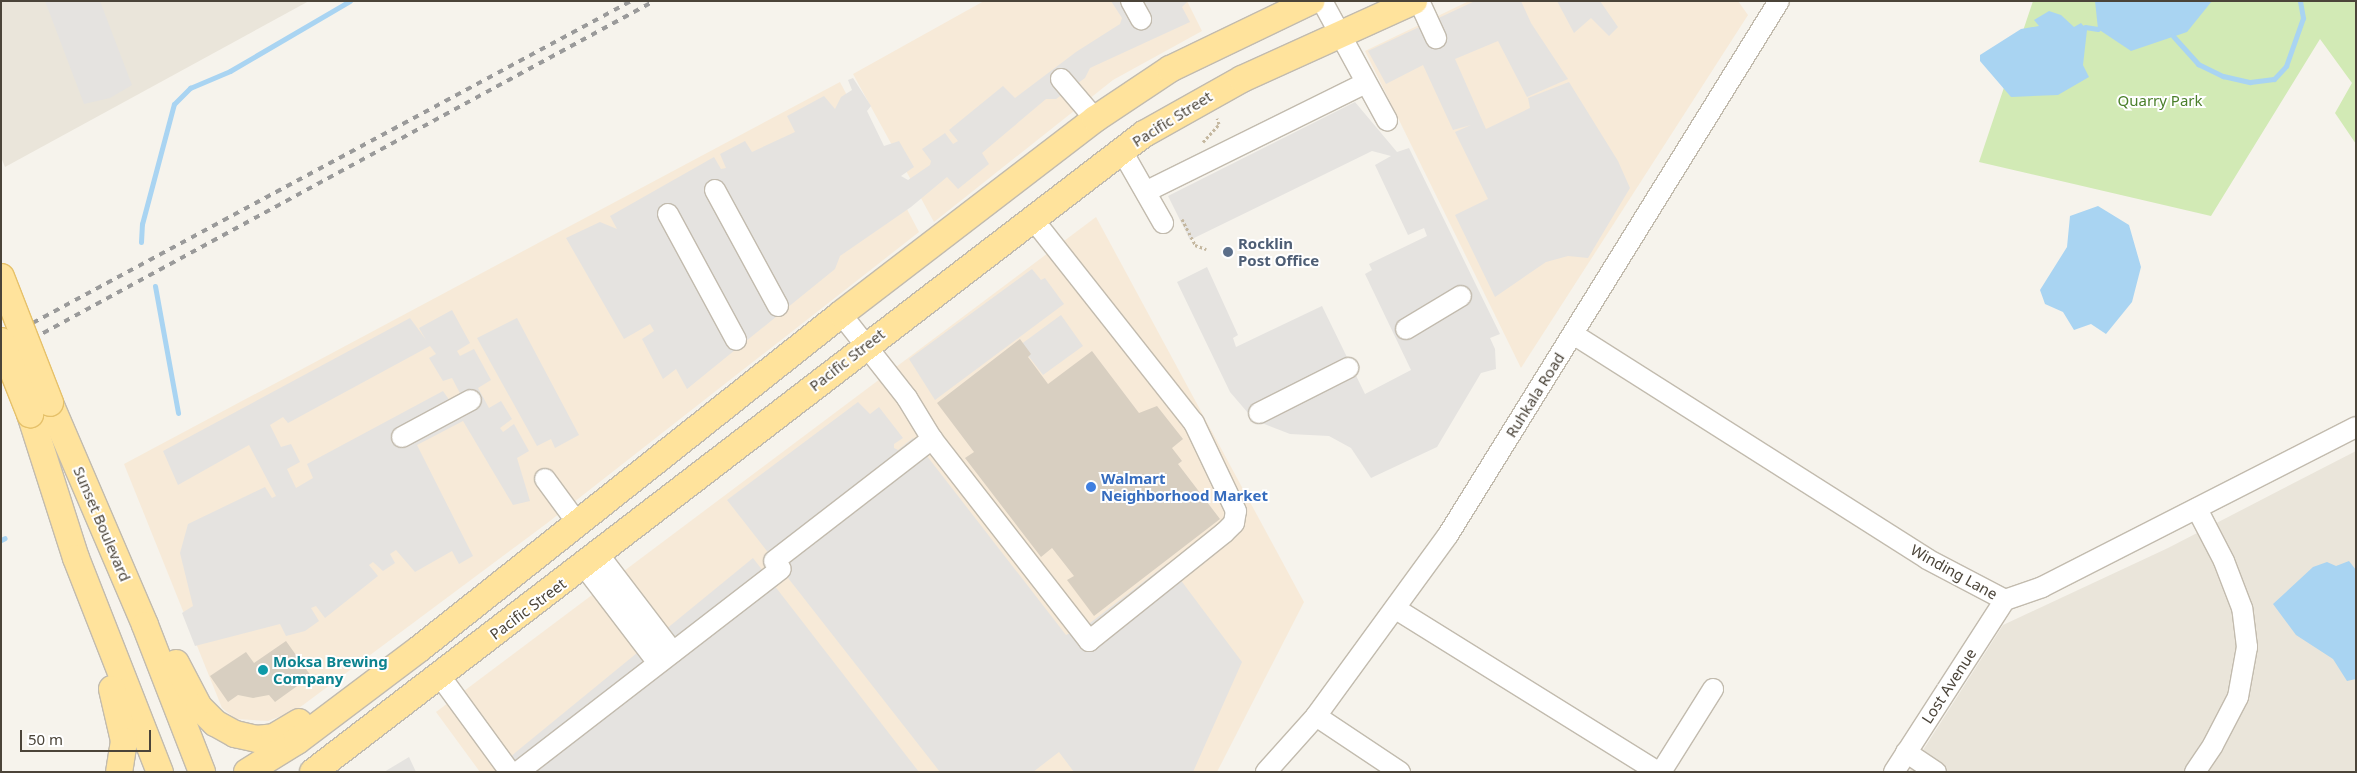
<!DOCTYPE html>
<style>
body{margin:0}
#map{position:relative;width:2357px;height:773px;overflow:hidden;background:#f6f3ec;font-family:"Noto Sans",sans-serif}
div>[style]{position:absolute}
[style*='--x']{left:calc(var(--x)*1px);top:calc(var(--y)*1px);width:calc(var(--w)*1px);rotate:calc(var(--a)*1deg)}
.residential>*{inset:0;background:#eae5da}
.commercial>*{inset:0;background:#f7ead8}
.green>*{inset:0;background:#d2eab5}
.parking>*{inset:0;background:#e5e3e0}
.water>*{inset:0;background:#a9d4f2}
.stream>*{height:5px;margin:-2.5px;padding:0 2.5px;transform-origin:2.5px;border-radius:2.5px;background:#a9d4f2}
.building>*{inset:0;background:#d8cfc1}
.path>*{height:3px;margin-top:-1.5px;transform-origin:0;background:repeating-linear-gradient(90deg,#c4b79f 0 2.5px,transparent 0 5px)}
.roads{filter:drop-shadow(1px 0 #c2bbae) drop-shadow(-1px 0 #c2bbae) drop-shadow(0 1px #c2bbae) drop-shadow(0 -1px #c2bbae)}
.minor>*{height:20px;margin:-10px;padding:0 10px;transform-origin:10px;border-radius:10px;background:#fff}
.major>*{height:26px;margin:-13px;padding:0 13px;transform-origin:13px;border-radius:13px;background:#ffe39c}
.rail>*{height:4px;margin-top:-2px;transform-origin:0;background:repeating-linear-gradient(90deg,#9a9a9a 0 6px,transparent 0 12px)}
.bridges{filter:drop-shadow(1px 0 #e6c16a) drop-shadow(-1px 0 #e6c16a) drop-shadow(0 1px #e6c16a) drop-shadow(0 -1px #e6c16a)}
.major-bridge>*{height:26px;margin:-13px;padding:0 13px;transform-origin:13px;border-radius:13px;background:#ffe39c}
.dots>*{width:14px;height:14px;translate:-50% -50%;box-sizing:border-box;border:2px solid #fff;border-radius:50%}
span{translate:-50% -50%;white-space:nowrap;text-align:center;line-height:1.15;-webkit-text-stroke:4px #fff;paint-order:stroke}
.park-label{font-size:15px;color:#4a7f2a}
.street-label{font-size:15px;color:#4b4439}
.service-label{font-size:15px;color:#4e5e75;font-weight:700}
.left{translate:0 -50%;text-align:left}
.shop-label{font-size:15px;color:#366cbe;font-weight:700}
.culture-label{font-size:15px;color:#0d838f;font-weight:700}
.frame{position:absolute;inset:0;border:2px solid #4b4439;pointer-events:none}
.scale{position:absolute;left:20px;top:730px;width:131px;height:22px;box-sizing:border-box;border:2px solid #4b4439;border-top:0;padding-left:6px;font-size:15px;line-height:18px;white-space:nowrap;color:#4b4439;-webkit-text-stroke:4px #fff;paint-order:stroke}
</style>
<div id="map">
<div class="residential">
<div style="clip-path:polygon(1px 1px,309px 1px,5px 167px,1px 157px)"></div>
<div style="clip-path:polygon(2356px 451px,2356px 772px,1909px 772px,2003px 625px,2168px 548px)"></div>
</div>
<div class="commercial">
<div style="clip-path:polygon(984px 1px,1187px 1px,1202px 31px,1113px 80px,934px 222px,853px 74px)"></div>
<div style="clip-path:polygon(1469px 1px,1738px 1px,1748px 15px,1521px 368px,1365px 51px)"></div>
<div style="clip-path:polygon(840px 82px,919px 232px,546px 524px,295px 711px,268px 721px,236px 719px,222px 708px,124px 464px)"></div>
<div style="clip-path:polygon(1096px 217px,1304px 602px,1217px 772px,480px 772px,436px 712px)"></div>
</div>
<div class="green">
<div style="clip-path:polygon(2033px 1px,2356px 1px,2356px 144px,2335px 113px,2352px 83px,2320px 39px,2211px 216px,1979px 162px)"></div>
</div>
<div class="parking">
<div style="clip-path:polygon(45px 1px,100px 1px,132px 85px,110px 98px,84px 104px)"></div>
<div style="clip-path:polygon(1111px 1px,1188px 1px,1182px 7px,1190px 22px,1090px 68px,1085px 78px,1056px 99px,1046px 99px,982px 153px,989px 164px,958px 189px,947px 177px,911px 207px,840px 256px,835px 269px,687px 389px,676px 369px,663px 379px,642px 339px,654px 331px,650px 324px,624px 339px,566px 238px,600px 222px,617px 229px,610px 216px,714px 157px,721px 169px,726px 168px,720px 154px,745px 141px,752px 152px,795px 132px,787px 116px,824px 96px,835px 109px,841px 97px,852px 90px,848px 80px,853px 78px,871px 106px,867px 111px,884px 146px,899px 141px,914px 167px,901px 176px,908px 180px,930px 165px,931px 161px,922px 149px,945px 133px,953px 144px,958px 141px,949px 130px,1003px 86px,1015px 98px,1076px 52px,1120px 24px,1122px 18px)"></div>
<div style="clip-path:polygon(1475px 1px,1521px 1px,1531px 23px,1568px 79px,1527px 97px,1498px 41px,1455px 59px,1486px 129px,1530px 108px,1528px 98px,1569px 82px,1618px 161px,1630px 188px,1588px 258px,1568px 256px,1546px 262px,1495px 297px,1455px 215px,1488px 199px,1455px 132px,1471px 125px,1453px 130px,1423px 65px,1386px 84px,1368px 51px)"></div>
<div style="clip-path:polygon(1557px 1px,1600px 1px,1618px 27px,1609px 36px,1591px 18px,1574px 33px)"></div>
<div style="clip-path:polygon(1355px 102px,1397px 152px,1409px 148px,1500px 334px,1490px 338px,1495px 349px,1496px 369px,1481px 373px,1437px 447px,1371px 478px,1351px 448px,1329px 436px,1290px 434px,1254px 420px,1230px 392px,1177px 282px,1207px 267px,1238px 335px,1233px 338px,1236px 347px,1322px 306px,1365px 394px,1411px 370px,1365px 274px,1372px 270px,1369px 264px,1427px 236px,1424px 228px,1408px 235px,1375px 165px,1391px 156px,1372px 151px,1190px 240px,1168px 196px)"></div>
<div style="clip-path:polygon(1032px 269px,1041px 280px,1045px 278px,1064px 304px,935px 400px,909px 359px)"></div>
<div style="clip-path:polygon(evenodd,452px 310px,470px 343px,457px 351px,460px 356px,474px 349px,491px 380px,478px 388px,489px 408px,501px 401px,512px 419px,500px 428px,503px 432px,514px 424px,529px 451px,517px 458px,530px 501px,513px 505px,463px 421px,417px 445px,473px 556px,459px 564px,452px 551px,415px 572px,396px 550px,390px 554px,395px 563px,383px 571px,373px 562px,369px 565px,378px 576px,325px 618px,316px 606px,311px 608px,319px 621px,305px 631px,286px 636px,280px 624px,195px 646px,182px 613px,193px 606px,180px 553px,188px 524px,265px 487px,272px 498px,276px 496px,249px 445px,178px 485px,163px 451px,410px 318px,426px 340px,419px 328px,452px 310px,430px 346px,436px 354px,429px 358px,443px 381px,452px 378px,463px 399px,452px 404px,443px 391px,307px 464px,313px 478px,296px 488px,287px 469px,300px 462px,291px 444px,281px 447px,270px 425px,283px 417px,288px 423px,430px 346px)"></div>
<div style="clip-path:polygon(1061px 315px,1083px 346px,1043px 375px,1020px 345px)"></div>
<div style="clip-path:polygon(517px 318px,579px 435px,555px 448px,551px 439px,537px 446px,477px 338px)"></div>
<div style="clip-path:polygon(858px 402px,870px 414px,879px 407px,903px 438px,894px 444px,894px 448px,898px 450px,913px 438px,1066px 635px,1090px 623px,1168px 563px,1242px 662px,1193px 772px,1074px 772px,1059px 752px,1033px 772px,940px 772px,727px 500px)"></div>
<div style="clip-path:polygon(753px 558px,919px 772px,494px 772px,516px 752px)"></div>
<div style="clip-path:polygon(409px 757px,416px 772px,384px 772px)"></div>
</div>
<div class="water">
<div style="clip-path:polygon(2095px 1px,2212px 1px,2187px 32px,2131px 51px,2098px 29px)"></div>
<div style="clip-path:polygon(2049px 11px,2061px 15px,2074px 27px,2081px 23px,2087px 30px,2083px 65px,2089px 77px,2058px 95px,2011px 97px,1980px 61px,1980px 55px,2021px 29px,2039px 26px,2034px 20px)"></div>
<div style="clip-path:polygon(2098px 206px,2129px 225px,2141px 267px,2132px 302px,2106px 334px,2091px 324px,2074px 330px,2063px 312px,2045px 304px,2040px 290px,2067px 247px,2070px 216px)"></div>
<div style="clip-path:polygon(2349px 561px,2356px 570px,2356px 679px,2347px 681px,2333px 659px,2296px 635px,2273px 604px,2313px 567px,2327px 562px,2336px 566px)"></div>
</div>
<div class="stream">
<div style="--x:2085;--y:27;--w:13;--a:9"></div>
<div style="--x:2173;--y:36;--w:38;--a:48"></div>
<div style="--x:2198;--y:64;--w:28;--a:26"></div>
<div style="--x:2223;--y:76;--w:28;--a:13"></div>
<div style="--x:2250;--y:82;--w:24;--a:-7"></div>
<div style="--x:2274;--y:79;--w:18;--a:-47"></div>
<div style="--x:2286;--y:66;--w:51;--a:-70.5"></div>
<div style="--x:2303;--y:18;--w:17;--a:-100"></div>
<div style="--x:141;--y:242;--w:18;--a:-87"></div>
<div style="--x:142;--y:224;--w:124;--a:-75.1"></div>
<div style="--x:174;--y:104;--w:23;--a:-45"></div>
<div style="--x:190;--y:88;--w:43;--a:-23"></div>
<div style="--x:230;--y:71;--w:139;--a:-30.3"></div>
<div style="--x:155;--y:286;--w:129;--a:79.7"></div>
<div style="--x:1;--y:540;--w:4;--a:-27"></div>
</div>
<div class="building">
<div style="clip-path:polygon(1020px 339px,1031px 354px,1028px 357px,1048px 384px,1092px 351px,1139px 413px,1157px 406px,1183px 439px,1172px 448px,1182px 461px,1178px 464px,1220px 519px,1094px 616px,1067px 580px,1074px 576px,1052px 548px,1041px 557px,965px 458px,974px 452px,937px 403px)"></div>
<div style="clip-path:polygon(286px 641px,311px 676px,275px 702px,269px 695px,253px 698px,238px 695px,228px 702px,210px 676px,246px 652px,254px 663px)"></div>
</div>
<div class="path">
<div style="--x:1203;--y:142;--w:24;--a:-48"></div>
<div style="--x:1219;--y:124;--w:6;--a:-108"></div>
<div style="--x:1182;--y:219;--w:29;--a:63"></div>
<div style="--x:1195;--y:245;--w:12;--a:20"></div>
</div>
<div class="roads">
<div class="minor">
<div style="--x:1131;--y:1;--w:21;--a:61"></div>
<div style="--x:1322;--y:1;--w:136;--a:61.4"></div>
<div style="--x:1419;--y:1;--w:41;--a:65.3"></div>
<div style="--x:1061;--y:79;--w:52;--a:49.6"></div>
<div style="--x:1122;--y:151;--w:83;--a:60.3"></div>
<div style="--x:715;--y:190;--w:132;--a:61.5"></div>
<div style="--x:1147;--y:191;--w:244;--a:-26.3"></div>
<div style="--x:668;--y:214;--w:143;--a:61.6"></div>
<div style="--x:841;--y:314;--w:107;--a:51.8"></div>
<div style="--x:907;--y:398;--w:48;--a:58.6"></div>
<div style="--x:932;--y:439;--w:256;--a:52.1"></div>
<div style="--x:1089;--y:641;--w:173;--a:-38.7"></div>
<div style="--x:1224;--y:533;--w:14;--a:-45"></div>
<div style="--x:1234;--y:523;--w:12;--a:-81"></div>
<div style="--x:1236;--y:511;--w:98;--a:-115.5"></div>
<div style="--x:1194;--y:423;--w:260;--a:-128.3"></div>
<div style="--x:1406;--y:329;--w:64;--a:-31"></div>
<div style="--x:1573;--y:334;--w:419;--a:32.4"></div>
<div style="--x:1927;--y:559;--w:88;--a:27.7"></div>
<div style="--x:2005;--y:600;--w:39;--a:-19"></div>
<div style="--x:2042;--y:587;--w:352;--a:-27"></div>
<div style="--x:1259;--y:413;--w:100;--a:-26.8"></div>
<div style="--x:402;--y:437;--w:78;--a:-28.2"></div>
<div style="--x:545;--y:479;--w:56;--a:53.7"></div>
<div style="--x:599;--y:555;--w:122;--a:52.7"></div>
<div style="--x:774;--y:561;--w:200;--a:-37.7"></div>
<div style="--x:584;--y:566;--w:122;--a:52.7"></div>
<div style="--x:1396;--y:609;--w:309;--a:31.9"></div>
<div style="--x:440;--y:676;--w:119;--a:53.9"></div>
<div style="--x:1316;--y:716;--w:101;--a:33.7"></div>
<div style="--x:1906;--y:752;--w:36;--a:34"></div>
<div style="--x:518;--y:772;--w:332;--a:-37.7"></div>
<div style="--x:1266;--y:772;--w:75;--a:-48.2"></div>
<div style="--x:1316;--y:716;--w:224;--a:-53.9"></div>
<div style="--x:1448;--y:535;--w:628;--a:-58.21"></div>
<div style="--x:1661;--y:772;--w:98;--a:-57.9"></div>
<div style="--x:1894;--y:772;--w:205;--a:-57.2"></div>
<div style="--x:2195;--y:772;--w:32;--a:-56"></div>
<div style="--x:2213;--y:745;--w:54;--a:-62.5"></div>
<div style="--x:2238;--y:697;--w:51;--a:-79.8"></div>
<div style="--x:2247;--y:647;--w:39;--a:-97"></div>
<div style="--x:2242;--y:608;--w:50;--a:-111"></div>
<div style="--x:2224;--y:561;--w:59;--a:-117.4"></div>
</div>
<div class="major">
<div style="--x:50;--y:403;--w:241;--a:66.8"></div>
<div style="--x:145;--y:625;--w:158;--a:68.8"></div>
<div style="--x:30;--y:414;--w:151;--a:72.3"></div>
<div style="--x:76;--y:558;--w:230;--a:68.6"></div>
<div style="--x:176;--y:663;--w:50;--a:62.4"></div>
<div style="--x:199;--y:707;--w:23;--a:45"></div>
<div style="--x:215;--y:723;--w:23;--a:29"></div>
<div style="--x:235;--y:734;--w:22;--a:13"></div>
<div style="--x:256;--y:739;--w:18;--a:-6"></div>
<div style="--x:274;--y:737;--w:29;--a:-31"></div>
<div style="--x:112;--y:689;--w:53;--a:77"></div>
<div style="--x:124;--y:741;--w:31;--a:99"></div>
<div style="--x:247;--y:772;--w:59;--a:-31.8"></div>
<div style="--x:297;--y:741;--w:153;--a:-37"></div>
<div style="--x:419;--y:649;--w:539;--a:-38.44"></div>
<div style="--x:841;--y:314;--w:320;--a:-37.5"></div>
<div style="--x:1095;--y:119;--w:90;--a:-33.7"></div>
<div style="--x:1170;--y:69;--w:157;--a:-25.7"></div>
<div style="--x:313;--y:772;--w:1048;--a:-37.52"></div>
<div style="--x:1144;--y:134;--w:112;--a:-29.3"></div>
<div style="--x:1242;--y:79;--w:189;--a:-24.4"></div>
</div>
</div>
<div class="rail">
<div style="--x:1;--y:340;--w:715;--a:-28.28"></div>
<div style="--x:1;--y:356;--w:743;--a:-28.53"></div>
</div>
<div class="bridges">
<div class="major-bridge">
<div style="--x:1;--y:277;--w:135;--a:68.7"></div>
<div style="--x:1;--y:341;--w:79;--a:68.3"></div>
</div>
</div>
<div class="dots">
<div style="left:1228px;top:252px;background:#5c6f8a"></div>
<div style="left:1091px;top:487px;background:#3f7fe0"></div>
<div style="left:263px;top:670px;background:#0f9aa8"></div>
</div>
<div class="park-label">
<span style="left:2160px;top:101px">Quarry Park</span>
</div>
<div class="street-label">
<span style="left:1172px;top:119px;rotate:-32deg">Pacific Street</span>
<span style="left:847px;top:360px;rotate:-38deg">Pacific Street</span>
<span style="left:1535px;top:395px;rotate:-58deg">Ruhkala Road</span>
<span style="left:102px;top:524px;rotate:67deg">Sunset Boulevard</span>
<span style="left:1954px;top:572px;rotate:29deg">Winding Lane</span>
<span style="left:528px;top:609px;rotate:-37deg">Pacific Street</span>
<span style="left:1949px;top:686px;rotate:-57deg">Lost Avenue</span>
</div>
<div class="service-label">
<span class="left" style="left:1238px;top:252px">Rocklin<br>Post Office</span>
</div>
<div class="shop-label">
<span class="left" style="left:1101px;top:487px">Walmart<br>Neighborhood Market</span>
</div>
<div class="culture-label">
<span class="left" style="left:273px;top:670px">Moksa Brewing<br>Company</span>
</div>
<div class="frame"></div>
<div class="scale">50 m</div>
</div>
